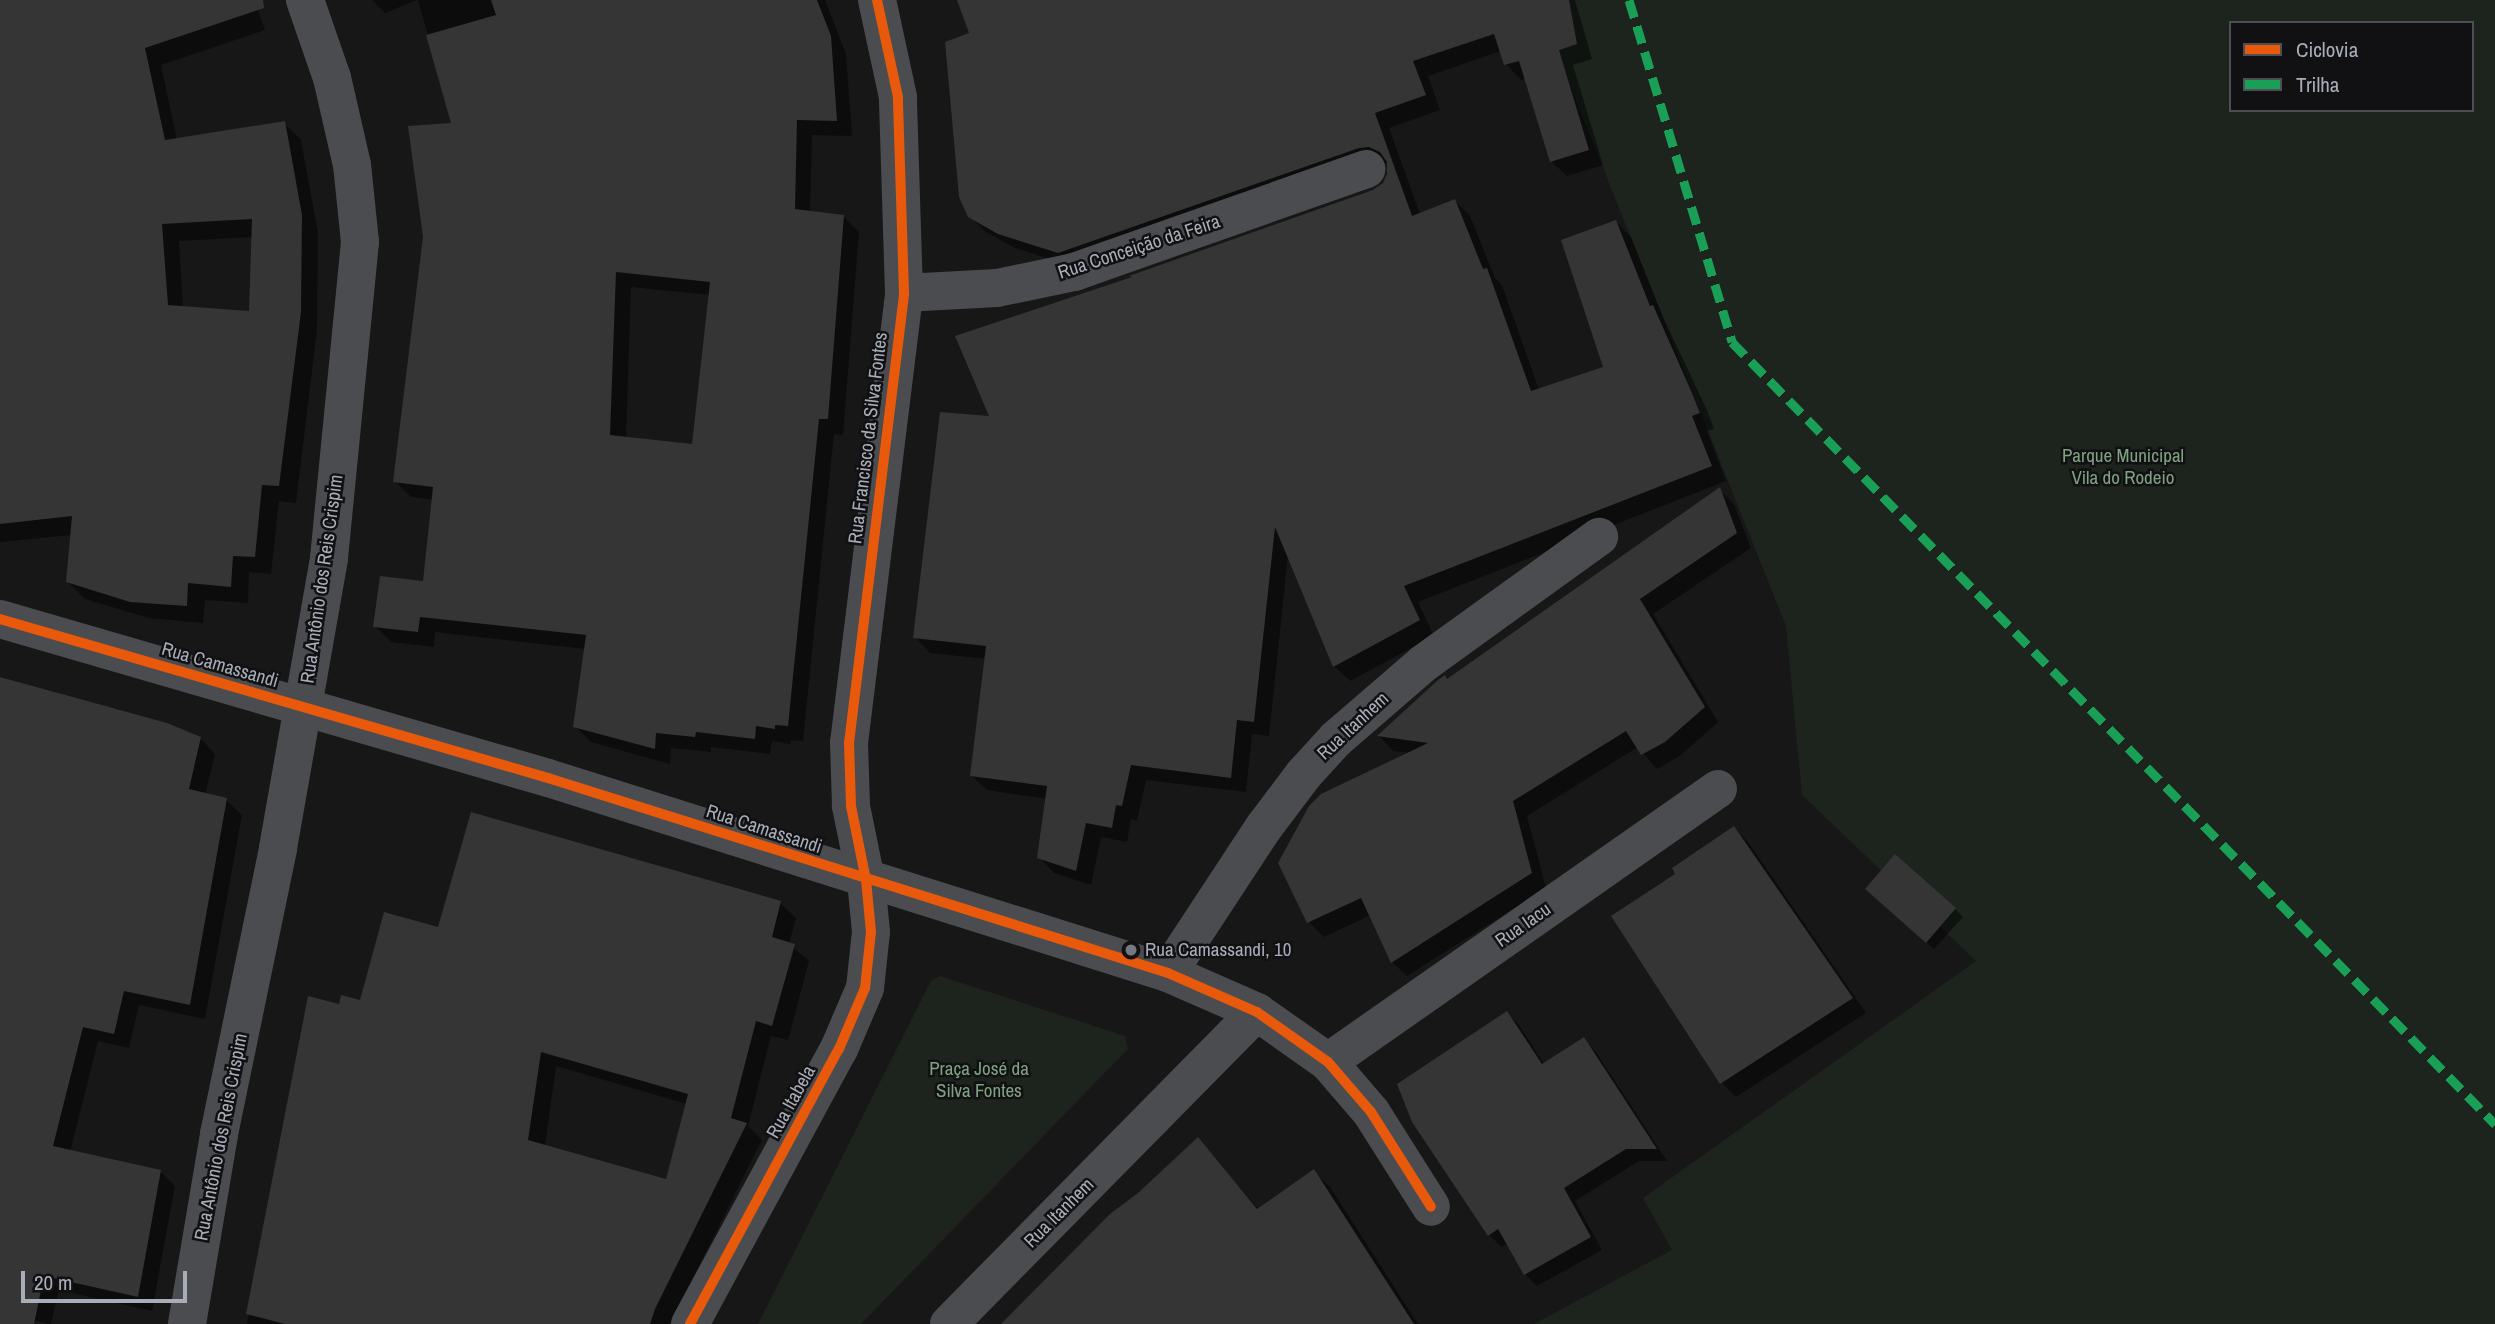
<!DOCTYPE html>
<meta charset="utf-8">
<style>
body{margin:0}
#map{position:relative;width:2495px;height:1324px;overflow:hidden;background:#171717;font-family:"Archivo Narrow",sans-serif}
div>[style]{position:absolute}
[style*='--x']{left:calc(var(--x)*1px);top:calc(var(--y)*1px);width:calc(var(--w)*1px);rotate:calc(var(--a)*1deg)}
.green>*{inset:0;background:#1d241e}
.shadow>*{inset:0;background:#0007}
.building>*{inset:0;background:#353536}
.minor>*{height:38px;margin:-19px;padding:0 19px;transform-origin:19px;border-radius:19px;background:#4b4c50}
.quiet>*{height:9px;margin-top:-4.5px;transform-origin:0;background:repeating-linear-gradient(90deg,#1a9f57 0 18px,transparent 0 27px)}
.cycleway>*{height:10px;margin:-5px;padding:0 5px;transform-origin:5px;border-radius:5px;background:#e8590c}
.dots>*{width:19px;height:19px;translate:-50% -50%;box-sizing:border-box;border:4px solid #111113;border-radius:50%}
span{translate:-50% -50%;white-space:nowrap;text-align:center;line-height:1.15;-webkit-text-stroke:5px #111113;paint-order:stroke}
.street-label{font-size:19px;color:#a8adb8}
.park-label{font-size:19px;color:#7fa381}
.poi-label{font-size:19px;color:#a8adb8}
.left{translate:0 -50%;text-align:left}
.legend{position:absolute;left:2229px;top:21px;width:245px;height:91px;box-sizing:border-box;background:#111113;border:2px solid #4d4f55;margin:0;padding:9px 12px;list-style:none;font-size:21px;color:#a8adb8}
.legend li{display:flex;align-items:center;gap:14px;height:35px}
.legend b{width:35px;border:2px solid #4d4f55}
.scale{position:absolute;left:21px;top:1271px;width:166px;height:32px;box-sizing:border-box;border:4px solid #a8adb8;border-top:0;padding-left:9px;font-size:21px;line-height:24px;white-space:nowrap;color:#a8adb8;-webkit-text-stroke:5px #111113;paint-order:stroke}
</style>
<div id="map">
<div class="green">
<div style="clip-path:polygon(evenodd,1536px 0,2495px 0,2495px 1324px,1534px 1324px,1672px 1250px,1643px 1198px,1976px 961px,1802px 795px,1786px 626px,1536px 0,2231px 23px,2472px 23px,2472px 110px,2231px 110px,2231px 23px)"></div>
<div style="clip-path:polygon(940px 976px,1125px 1036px,1128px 1049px,861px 1324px,758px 1324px,931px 981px)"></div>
</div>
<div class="shadow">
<div style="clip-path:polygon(evenodd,0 0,254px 0,265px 30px,161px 65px,177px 140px,284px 123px,301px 140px,318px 233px,317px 330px,296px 503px,279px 501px,271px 574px,249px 572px,248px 603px,205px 600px,203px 623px,149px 618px,85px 599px,67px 581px,72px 535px,0 542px,0 0,253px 237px,250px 313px,183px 308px,179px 241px,253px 237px)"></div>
<div style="clip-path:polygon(372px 0,417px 0,385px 13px)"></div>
<div style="clip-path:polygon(evenodd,418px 0,825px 0,846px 54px,852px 136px,812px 135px,810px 212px,843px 216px,859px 232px,843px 435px,834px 434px,803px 741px,791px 740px,790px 744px,772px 741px,770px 754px,711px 747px,711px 752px,671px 748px,670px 764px,591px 742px,575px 726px,586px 649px,435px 632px,434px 647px,391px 642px,375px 626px,424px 583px,434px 500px,411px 497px,395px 481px,453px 125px,418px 0,631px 287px,710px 295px,694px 446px,626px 438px,631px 287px)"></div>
<div style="clip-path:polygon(958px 0,1575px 0,1592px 59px,1573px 65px,1603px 165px,1567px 176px,1551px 161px,1526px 78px,1521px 80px,1506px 64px,1501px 51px,1428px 76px,1440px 110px,1389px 128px,1420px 214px,1455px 201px,1470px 216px,1495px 278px,1502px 285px,1539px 390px,1605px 368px,1616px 222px,1631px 237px,1663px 317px,1707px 410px,1714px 429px,1707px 431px,1726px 481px,1418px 602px,1434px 636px,1350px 681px,1334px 666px,1288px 555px,1269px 736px,1252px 734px,1246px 792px,1146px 780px,1137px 821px,1131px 819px,1127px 842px,1101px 837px,1091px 885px,1054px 873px,1039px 857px,1047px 799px,987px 790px,971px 775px,987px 659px,930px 653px,915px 637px,992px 418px,1134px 278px,1374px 191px,1384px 184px,1389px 174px,1389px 163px,1375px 163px,1074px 267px,1015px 248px,986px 232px,970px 216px,971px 34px)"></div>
<div style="clip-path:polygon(1720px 490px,1734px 504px,1751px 548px,1653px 614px,1718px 722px,1680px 756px,1657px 769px,1638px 747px,1527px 816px,1546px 888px,1407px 976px,1392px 962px,1371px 915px,1324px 937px,1309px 922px,1280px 863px,1411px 753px,1393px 751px,1379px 736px,1439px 682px,1448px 680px)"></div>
<div style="clip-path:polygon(0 677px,200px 738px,215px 754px,205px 795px,226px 800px,242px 815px,205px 1019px,139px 1005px,129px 1048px,98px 1041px,70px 1152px,160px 1171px,175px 1186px,152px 1311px,59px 1290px,51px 1324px,0 1314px)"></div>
<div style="clip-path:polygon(1734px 828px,1748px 842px,1866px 1013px,1736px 1097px,1722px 1083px,1613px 916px,1678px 874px)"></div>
<div style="clip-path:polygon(1875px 897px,1955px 909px,1963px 917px,1934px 949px)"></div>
<div style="clip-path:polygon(evenodd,780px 903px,796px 918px,789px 944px,809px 961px,788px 1040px,771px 1036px,748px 1126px,762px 1140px,670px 1324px,247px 1324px,309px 998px,341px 1007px,361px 1003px,440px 929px,780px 903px,556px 1066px,687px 1104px,667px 1181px,545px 1147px,556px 1066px)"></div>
<div style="clip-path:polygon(1507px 1013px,1519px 1025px,1544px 1064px,1583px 1039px,1596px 1052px,1667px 1161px,1639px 1161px,1575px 1201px,1602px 1250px,1537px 1286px,1525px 1274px,1508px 1243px,1502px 1247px,1489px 1235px)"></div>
<div style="clip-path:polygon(1198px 1140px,1259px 1210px,1314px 1172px,1330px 1187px,1418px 1324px,1002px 1324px)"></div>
</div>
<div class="building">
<div style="clip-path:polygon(evenodd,0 0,263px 0,264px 8px,145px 48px,165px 140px,285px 121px,302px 215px,301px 312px,279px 486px,262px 485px,255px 557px,233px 556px,231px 587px,188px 583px,187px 606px,130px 602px,66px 582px,72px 516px,0 524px,0 0,252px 219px,249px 311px,168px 305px,162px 224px,252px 219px)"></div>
<div style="clip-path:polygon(evenodd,491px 0,817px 0,831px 36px,837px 121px,797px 120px,795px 209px,844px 215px,828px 419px,819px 419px,788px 726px,775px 725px,775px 729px,756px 726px,755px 739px,696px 732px,695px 737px,656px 733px,655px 749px,573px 727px,586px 635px,420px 617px,418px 632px,373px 627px,380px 576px,423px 581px,433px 487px,393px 482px,423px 237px,408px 126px,451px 123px,426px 35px,496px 15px,491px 0,616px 272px,710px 282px,692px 444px,610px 435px,616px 272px)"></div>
<div style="clip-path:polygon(957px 0,1569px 0,1577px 44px,1559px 50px,1589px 150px,1550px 162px,1519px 61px,1504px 65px,1494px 34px,1413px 61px,1426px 95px,1375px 113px,1412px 216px,1455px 199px,1483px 269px,1487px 268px,1531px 391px,1603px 367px,1561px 240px,1616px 220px,1650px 306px,1653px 305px,1692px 393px,1700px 413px,1692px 416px,1712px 466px,1404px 586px,1420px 620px,1333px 667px,1275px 527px,1254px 722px,1237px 720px,1231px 778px,1131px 765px,1122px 806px,1116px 805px,1112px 828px,1086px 823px,1076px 871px,1037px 858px,1047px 786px,970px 776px,986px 646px,913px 638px,940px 412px,989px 416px,955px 336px,1132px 277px,1129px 276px,1373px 190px,1383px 183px,1387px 174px,1387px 162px,1380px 152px,1369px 147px,1359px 148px,1058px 253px,998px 234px,968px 217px,959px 197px,945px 42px,969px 33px)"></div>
<div style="clip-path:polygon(1720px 487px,1737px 533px,1640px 599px,1705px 707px,1665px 742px,1641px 755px,1626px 731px,1513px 801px,1532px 873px,1391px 963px,1361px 898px,1307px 923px,1278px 863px,1309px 806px,1321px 794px,1428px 743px,1377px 736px,1438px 680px,1445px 675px,1447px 679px)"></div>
<div style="clip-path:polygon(0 677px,167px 723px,201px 737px,189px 789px,227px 798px,190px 1005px,124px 991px,114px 1034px,83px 1027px,53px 1146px,161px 1170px,138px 1297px,44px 1276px,34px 1324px,0 1324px)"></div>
<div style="clip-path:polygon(evenodd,471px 812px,781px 901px,772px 937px,795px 944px,772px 1026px,756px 1021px,731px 1118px,747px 1123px,655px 1309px,650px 1324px,285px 1324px,246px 1314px,308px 996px,339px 1004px,341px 995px,360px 1000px,384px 912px,438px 927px,471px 812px,541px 1052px,688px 1094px,666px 1179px,528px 1140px,541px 1052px)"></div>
<div style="clip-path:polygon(1734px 826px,1853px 998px,1720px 1084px,1611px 916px,1675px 874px,1672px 868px)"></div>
<div style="clip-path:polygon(1895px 854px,1956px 908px,1926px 943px,1865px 889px)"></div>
<div style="clip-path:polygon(1507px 1011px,1542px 1064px,1584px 1037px,1657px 1149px,1626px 1149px,1564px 1188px,1591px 1237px,1524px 1275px,1498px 1229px,1488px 1236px,1412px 1122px,1397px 1084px)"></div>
<div style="clip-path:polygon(1198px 1137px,1257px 1209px,1314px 1169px,1414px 1324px,1001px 1324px,1110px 1214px,1138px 1193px)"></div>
</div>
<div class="minor">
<div style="--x:904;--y:293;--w:93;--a:-3.1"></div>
<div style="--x:997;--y:288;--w:79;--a:-11.7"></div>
<div style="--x:1074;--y:272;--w:310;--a:-19.4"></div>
<div style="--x:0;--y:619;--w:571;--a:16.18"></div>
<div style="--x:548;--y:778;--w:650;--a:17.46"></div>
<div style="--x:1168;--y:973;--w:97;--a:23.7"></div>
<div style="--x:1257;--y:1012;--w:87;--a:35.2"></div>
<div style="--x:1328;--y:1062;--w:66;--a:49.3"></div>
<div style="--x:1371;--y:1112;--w:112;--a:57.7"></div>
<div style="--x:1168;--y:973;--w:175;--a:-56.7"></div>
<div style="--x:1264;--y:827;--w:66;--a:-53"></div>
<div style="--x:1304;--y:774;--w:47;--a:-47.6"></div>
<div style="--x:1336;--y:739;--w:116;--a:-40.8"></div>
<div style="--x:1424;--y:663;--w:216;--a:-35.8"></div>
<div style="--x:1328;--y:1062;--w:476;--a:-35"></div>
<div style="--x:187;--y:1324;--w:193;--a:-80.4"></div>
<div style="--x:219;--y:1134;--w:292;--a:-78.3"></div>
<div style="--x:278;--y:848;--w:294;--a:-80"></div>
<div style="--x:329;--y:558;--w:318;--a:-84.4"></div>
<div style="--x:360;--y:242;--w:77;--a:-95.9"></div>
<div style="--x:352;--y:165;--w:89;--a:-102.9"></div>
<div style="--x:332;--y:78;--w:83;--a:-109.1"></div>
<div style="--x:690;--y:1324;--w:313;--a:-61.6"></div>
<div style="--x:839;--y:1049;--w:66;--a:-66.9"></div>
<div style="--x:865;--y:988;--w:56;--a:-83.9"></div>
<div style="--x:871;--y:932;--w:52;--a:-95.5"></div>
<div style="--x:866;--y:880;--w:76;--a:-101.5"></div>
<div style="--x:851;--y:806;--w:63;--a:-91.8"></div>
<div style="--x:849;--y:743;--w:453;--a:-83"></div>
<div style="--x:904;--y:293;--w:196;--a:-91.8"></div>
<div style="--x:898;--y:97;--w:99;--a:-102.2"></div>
<div style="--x:949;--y:1324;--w:438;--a:-45.4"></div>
</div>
<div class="quiet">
<div style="--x:1629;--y:0;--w:357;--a:73.2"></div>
<div style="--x:1732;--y:342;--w:1093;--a:45.7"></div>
</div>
<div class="cycleway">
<div style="--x:0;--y:619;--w:571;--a:16.18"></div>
<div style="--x:548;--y:778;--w:650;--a:17.46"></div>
<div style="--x:1168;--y:973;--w:97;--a:23.7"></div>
<div style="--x:1257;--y:1012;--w:87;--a:35.2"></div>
<div style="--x:1328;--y:1062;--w:66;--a:49.3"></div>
<div style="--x:1371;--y:1112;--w:112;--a:57.7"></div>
<div style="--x:690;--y:1324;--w:313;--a:-61.6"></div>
<div style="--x:839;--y:1049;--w:66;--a:-66.9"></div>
<div style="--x:865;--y:988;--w:56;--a:-83.9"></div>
<div style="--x:871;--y:932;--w:52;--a:-95.5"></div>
<div style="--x:866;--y:880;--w:76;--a:-101.5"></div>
<div style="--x:851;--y:806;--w:63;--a:-91.8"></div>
<div style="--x:849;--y:743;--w:453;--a:-83"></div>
<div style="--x:904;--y:293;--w:196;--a:-91.8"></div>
<div style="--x:898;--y:97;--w:99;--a:-102.2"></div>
</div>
<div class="dots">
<div style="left:1131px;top:950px;background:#757880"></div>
</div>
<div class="street-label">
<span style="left:1139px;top:247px;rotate:-18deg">Rua Conceição da Feira</span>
<span style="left:868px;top:438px;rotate:-83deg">Rua Francisco da Silva Fontes</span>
<span style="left:322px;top:579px;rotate:-82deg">Rua Antônio dos Reis Crispim</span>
<span style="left:220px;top:665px;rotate:16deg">Rua Camassandi</span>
<span style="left:1353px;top:726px;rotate:-43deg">Rua Itanhem</span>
<span style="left:764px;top:829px;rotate:18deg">Rua Camassandi</span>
<span style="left:1523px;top:925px;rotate:-35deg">Rua Iacu</span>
<span style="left:791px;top:1102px;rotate:-61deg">Rua Itabela</span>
<span style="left:221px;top:1137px;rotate:-79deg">Rua Antônio dos Reis Crispim</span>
<span style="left:1059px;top:1213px;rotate:-45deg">Rua Itanhem</span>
</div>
<div class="park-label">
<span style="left:2123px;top:467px">Parque Municipal<br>Vila do Rodeio</span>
<span style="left:979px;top:1080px">Praça José da<br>Silva Fontes</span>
</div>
<div class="poi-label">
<span class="left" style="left:1145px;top:950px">Rua Camassandi, 10</span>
</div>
<ul class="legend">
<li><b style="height:9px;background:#e8590c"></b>Ciclovia</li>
<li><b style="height:9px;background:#1a9f57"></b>Trilha</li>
</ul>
<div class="scale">20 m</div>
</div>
